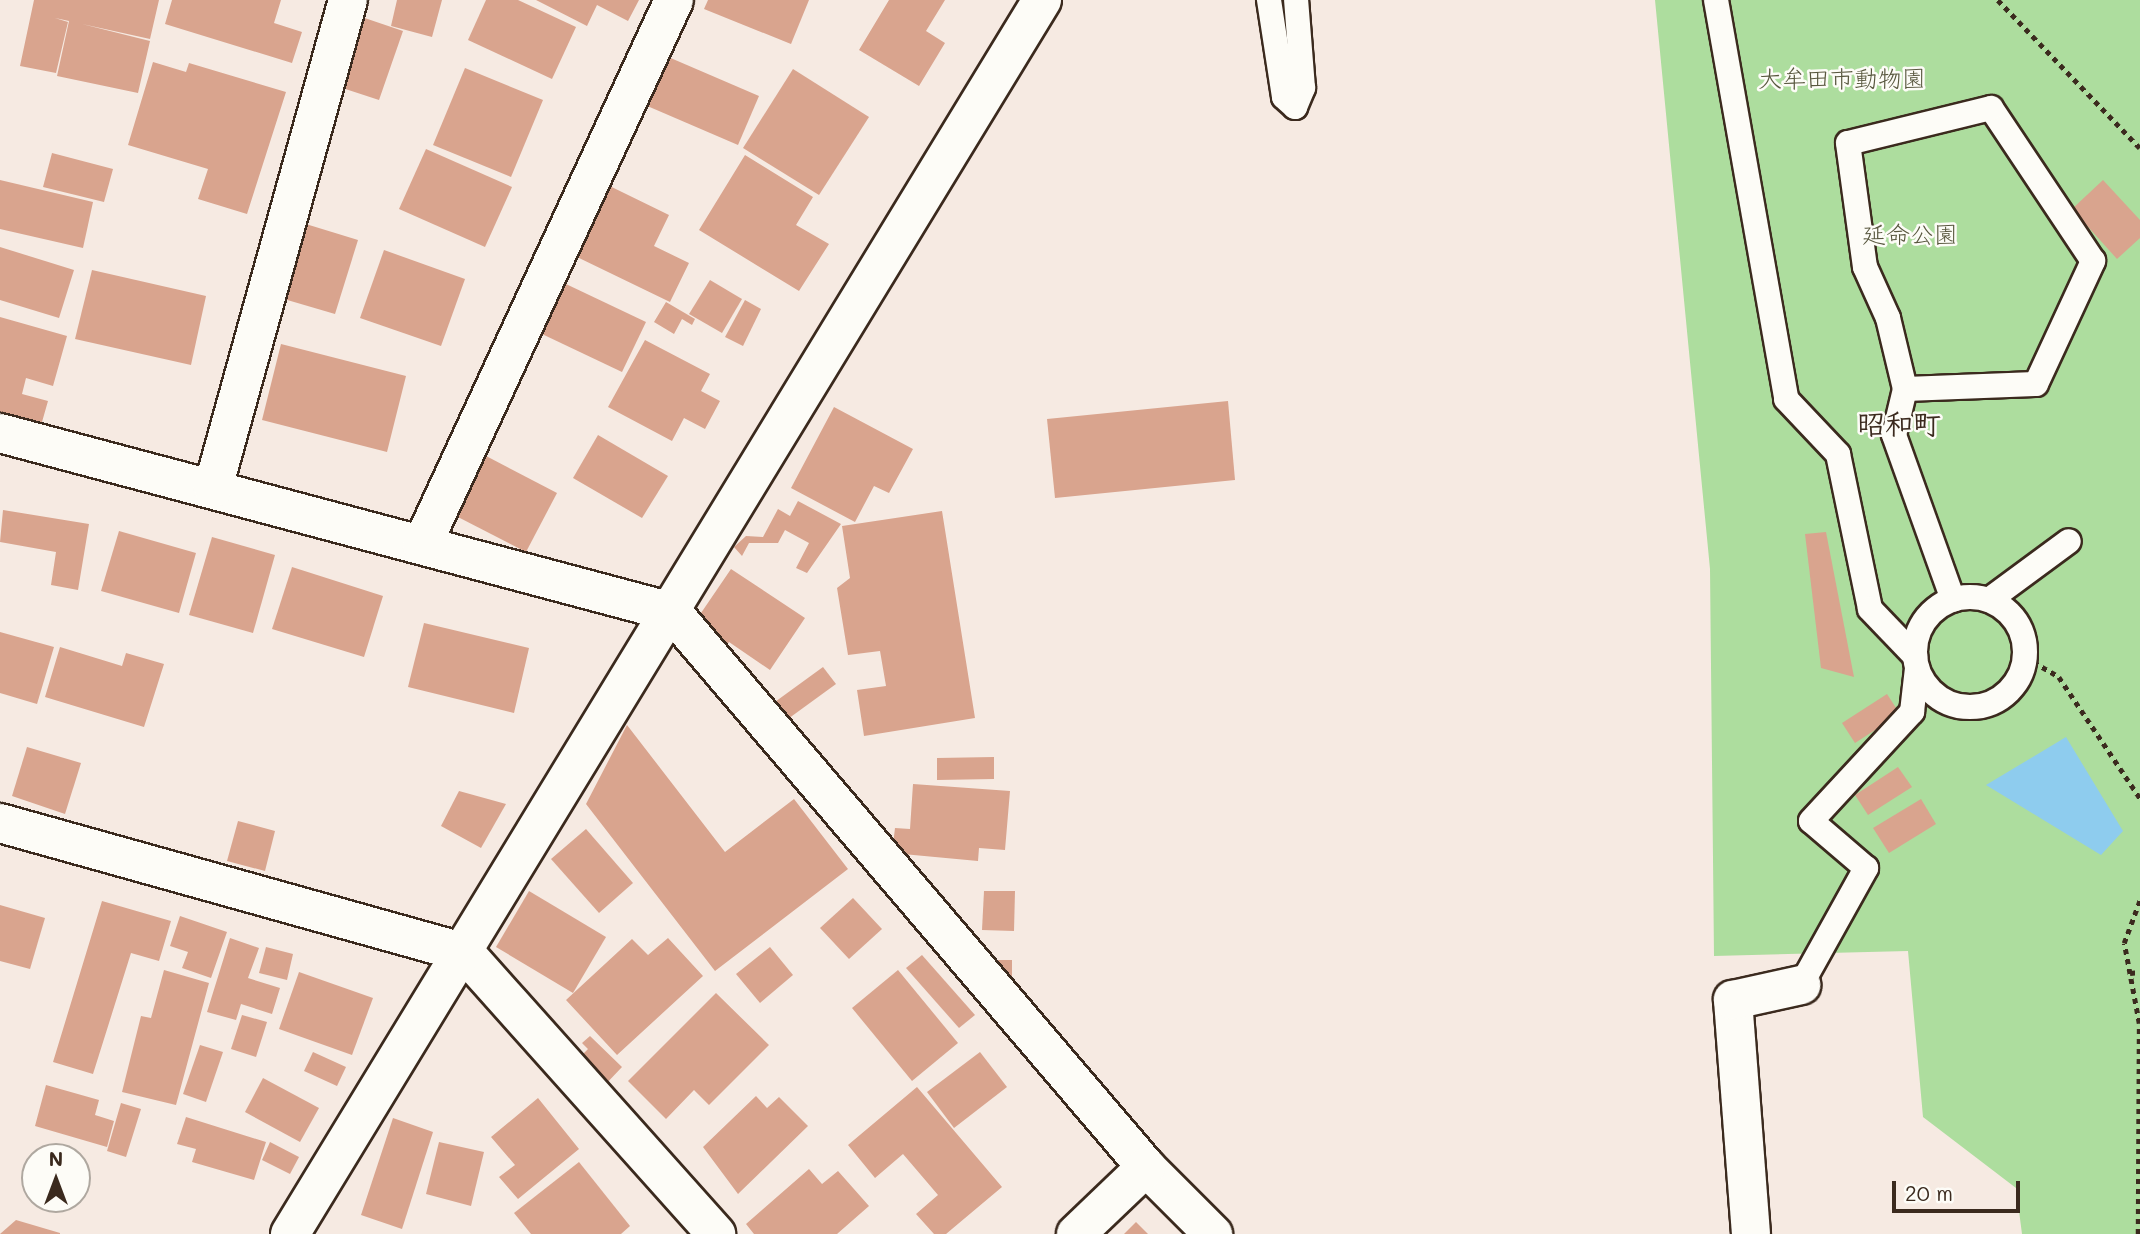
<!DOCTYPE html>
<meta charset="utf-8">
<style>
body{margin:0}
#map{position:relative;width:2140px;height:1234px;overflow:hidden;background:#f6eae2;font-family:Mali,"Klee One",sans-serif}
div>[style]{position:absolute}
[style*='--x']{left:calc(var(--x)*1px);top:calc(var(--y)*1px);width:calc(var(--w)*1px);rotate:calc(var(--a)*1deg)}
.green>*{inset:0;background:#addd9e}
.water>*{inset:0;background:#8eccee}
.building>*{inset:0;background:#d9a48e}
.path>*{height:4.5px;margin-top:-2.25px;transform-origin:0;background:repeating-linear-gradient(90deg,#3b2a1e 0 5px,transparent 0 10px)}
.roads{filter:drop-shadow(2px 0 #3b2a1e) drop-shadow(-2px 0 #3b2a1e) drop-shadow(0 2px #3b2a1e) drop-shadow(0 -2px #3b2a1e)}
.service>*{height:24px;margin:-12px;padding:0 12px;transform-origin:12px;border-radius:12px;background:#fdfcf7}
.service>.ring{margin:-12px;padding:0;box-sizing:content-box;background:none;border:24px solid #fdfcf7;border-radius:50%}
.minor>*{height:38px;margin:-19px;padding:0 19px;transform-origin:19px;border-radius:19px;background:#fdfcf7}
span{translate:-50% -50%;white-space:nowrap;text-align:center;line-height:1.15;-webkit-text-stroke:5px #fdfcf7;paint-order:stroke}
.park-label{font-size:24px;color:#58573e}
.quarter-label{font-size:28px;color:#3b2a1e;font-weight:700}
.north{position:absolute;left:21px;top:1143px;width:70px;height:70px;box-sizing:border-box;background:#fdfcf7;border:2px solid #afa8a0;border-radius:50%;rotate:0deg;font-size:19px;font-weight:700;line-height:28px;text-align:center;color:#3b2a1e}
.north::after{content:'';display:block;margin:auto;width:24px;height:32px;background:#3b2a1e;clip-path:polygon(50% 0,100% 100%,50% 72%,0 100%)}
.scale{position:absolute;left:1892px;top:1181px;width:128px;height:32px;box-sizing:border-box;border:4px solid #3b2a1e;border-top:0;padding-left:9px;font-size:21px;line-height:24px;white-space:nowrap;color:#3b2a1e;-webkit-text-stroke:5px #fdfcf7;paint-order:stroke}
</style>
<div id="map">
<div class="green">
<div style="clip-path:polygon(1655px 0,2140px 0,2140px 1234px,2022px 1234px,2016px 1188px,1923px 1117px,1908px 951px,1714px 956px,1710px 569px)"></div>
</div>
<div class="water">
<div style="clip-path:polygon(2066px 737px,2123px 831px,2101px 855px,1986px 785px)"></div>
</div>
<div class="building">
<div style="clip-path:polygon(34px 0,159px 0,150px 39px,82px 24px,150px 41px,138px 93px,57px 76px,69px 21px,55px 18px,68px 22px,56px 73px,20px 66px)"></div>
<div style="clip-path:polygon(172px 0,281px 0,274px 23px,302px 32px,292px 63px,165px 24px)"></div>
<div style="clip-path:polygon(397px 0,442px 0,432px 37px,391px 26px)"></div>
<div style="clip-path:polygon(486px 0,518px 0,576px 27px,552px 79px,468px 40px)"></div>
<div style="clip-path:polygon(536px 0,639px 0,628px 21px,597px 5px,587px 26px)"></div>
<div style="clip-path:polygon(708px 0,809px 0,791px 44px,704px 9px)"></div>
<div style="clip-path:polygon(889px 0,945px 0,926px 31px,945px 43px,919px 86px,859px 50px)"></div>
<div style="clip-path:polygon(344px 11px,403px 31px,379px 100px,321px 81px)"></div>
<div style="clip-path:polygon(659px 53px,759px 96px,738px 145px,638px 102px)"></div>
<div style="clip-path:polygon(153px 62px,186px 72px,189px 63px,286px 92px,247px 214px,198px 199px,208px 169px,128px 145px)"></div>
<div style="clip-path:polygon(465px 68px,543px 100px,511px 177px,433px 145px)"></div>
<div style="clip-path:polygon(793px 69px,869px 117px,819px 195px,743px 148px)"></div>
<div style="clip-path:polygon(426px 149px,512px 187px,485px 247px,399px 209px)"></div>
<div style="clip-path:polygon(52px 153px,113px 169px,104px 202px,43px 187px)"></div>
<div style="clip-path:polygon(745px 155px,813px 197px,796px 225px,829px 244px,799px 291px,699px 230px)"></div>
<div style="clip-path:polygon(581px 172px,669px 215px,654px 246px,689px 263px,670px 302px,546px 242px)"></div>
<div style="clip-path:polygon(0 180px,93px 202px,83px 248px,0 229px)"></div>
<div style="clip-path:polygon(2103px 180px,2140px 220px,2140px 238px,2117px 259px,2072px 209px)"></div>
<div style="clip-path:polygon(283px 217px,358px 240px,335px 314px,260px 292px)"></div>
<div style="clip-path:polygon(0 247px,74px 270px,59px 318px,0 300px)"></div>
<div style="clip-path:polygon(384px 250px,465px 279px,441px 346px,360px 318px)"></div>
<div style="clip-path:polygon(92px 270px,206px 296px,191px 365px,75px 339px)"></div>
<div style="clip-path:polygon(547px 275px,646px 322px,622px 372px,523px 325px)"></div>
<div style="clip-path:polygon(710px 280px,742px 299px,722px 333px,689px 314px)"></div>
<div style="clip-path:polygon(745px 300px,761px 309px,743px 346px,725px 337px)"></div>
<div style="clip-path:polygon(666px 302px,695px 319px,692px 325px,682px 319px,674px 334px,654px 322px)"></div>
<div style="clip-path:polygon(0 317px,67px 336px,53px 386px,26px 378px,22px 394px,48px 401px,40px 429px,0 418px)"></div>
<div style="clip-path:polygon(645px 340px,710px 374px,701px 391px,720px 401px,705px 429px,684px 418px,672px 441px,608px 407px)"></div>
<div style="clip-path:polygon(281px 344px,406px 376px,387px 452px,262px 420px)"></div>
<div style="clip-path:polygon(1228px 401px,1235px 480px,1055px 498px,1047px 419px)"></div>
<div style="clip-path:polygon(834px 407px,913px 449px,889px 493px,874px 486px,855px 522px,791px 488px)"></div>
<div style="clip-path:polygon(598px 435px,668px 476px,642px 518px,573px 478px)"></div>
<div style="clip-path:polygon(467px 446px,557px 493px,526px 552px,456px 516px)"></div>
<div style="clip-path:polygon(798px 501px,841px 524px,807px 573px,796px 568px,809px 543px,785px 530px,778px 543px,749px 543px,742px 556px,734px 547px,746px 536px,763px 537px,778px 509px,790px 516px)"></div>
<div style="clip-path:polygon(3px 510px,89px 524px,78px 590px,51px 585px,56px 552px,0 542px)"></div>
<div style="clip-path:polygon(942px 511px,975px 718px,864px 736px,857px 690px,886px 686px,880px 651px,848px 655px,837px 588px,850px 578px,842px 526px)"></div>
<div style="clip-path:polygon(119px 531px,196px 553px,179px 613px,101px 591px)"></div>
<div style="clip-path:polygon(1826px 532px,1854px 677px,1821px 668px,1805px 534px)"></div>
<div style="clip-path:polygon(212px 537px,275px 555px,253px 633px,189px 615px)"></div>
<div style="clip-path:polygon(292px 567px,383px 596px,364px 657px,272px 629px)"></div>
<div style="clip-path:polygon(731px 569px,805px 618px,770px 670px,729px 642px,719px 657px,686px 635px)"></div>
<div style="clip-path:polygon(424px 623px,529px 648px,514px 713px,408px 687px)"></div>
<div style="clip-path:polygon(0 632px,54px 647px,37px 704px,0 693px)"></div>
<div style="clip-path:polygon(60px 647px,122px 666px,126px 653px,164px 664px,144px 727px,45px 697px)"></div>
<div style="clip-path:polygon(823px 667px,836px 684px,781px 724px,768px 707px)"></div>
<div style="clip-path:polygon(1887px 694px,1900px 714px,1855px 743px,1842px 723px)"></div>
<div style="clip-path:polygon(627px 725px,725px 852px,794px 799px,848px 869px,715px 971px,586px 804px)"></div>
<div style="clip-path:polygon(27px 747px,81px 763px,65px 814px,12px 796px)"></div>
<div style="clip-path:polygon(994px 757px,994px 779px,937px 780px,937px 758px)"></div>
<div style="clip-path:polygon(1898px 767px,1912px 787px,1868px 815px,1855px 795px)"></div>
<div style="clip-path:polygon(913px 784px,1010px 791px,1005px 850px,979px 848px,978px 861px,892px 853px,895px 828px,910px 829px)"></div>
<div style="clip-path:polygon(459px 791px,506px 804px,481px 848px,441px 826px)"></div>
<div style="clip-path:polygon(1921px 799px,1936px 824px,1889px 853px,1873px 828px)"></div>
<div style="clip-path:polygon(238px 821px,275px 831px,265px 871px,227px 861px)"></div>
<div style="clip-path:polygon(586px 829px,633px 883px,599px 913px,551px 859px)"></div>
<div style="clip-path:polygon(529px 891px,606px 937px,573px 993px,496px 947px)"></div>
<div style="clip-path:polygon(984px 891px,1015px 891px,1014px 931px,982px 930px)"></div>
<div style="clip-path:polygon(853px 898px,882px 929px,849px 959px,820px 928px)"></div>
<div style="clip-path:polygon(102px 901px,171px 921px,159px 961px,131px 953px,93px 1074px,53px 1062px)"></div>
<div style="clip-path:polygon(0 905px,45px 918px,30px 969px,0 961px)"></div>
<div style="clip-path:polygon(180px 916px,227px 932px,211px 978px,182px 968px,188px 952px,170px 946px)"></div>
<div style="clip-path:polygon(230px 938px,259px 948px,248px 978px,280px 988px,272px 1014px,241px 1004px,236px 1020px,207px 1012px)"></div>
<div style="clip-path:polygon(668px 938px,703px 976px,617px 1055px,566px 1000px,632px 939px,648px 955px)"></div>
<div style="clip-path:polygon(266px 947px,293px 954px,287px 980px,259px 973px)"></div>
<div style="clip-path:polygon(770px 947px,793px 975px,760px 1003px,736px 974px)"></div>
<div style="clip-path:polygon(922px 955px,975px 1015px,959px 1028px,906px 968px)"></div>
<div style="clip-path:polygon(987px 960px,1012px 960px,1012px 990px)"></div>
<div style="clip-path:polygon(164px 970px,209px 983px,176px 1105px,122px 1092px,141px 1016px,151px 1018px)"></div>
<div style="clip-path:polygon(898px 970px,958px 1043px,912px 1081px,852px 1008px)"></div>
<div style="clip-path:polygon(299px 972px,373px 998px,352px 1055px,279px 1029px)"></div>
<div style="clip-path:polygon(716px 993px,769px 1045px,709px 1105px,694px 1090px,666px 1119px,628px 1081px)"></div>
<div style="clip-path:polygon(242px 1015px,267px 1022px,256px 1057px,231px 1049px)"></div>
<div style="clip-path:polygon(590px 1036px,622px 1067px,603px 1087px,576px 1061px,588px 1049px,582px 1043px)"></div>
<div style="clip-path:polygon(200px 1045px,223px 1052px,206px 1102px,183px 1094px)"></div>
<div style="clip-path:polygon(313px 1052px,346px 1067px,337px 1086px,304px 1071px)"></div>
<div style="clip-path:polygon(980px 1052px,1007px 1087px,954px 1128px,927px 1092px)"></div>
<div style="clip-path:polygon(263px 1078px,319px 1108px,300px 1142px,245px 1112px)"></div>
<div style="clip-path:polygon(46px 1085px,99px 1100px,95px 1115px,114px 1121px,107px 1147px,35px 1126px)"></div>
<div style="clip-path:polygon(917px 1087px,1002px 1187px,946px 1234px,934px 1234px,916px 1214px,938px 1195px,903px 1154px,875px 1178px,848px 1145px)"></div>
<div style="clip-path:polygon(756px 1096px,767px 1108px,779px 1097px,808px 1126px,738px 1194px,703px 1147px)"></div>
<div style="clip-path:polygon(538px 1098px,579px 1149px,518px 1199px,499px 1177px,515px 1165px,491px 1137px)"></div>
<div style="clip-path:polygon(121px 1103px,141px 1109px,126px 1157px,107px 1151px)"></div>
<div style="clip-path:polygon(186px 1117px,266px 1142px,254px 1180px,192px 1162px,196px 1149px,177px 1144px)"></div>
<div style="clip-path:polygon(393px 1118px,433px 1132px,402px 1229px,361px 1215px)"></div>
<div style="clip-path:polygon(270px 1142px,299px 1157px,290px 1174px,262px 1160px)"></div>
<div style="clip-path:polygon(439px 1142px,484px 1152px,471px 1206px,426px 1194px)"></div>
<div style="clip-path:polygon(579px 1162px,630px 1226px,621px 1234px,531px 1234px,514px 1213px)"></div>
<div style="clip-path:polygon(809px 1169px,822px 1184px,838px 1171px,869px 1206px,837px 1234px,754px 1234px,746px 1224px)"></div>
<div style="clip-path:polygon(16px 1220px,60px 1233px,60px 1234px,0 1234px)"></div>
<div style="clip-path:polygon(1136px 1222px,1148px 1234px,1124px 1234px)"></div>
</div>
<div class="path">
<div style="--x:1998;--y:0;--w:205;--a:46.2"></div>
<div style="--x:2025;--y:657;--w:39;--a:30"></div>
<div style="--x:2059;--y:677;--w:146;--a:56.2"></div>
<div style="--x:2130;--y:973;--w:10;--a:-6"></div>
<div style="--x:2138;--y:1234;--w:211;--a:-89.7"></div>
<div style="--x:2139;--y:1023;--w:81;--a:-100.6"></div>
<div style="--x:2124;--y:943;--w:46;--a:-69.6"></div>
</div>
<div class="roads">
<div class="service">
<div style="--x:1269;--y:0;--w:98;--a:81.2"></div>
<div style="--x:1284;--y:97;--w:15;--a:42"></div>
<div style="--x:1295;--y:107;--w:21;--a:-67"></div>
<div style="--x:1303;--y:88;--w:88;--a:-94.5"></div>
<div style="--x:1716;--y:0;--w:405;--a:80"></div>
<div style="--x:1786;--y:399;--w:76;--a:46.6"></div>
<div style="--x:1838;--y:454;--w:158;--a:78.3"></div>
<div style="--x:1870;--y:609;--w:65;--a:46.2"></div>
<div style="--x:1905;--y:389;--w:131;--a:-2.2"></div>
<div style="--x:2036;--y:384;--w:136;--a:-65.1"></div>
<div style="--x:2093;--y:261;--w:184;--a:-123.7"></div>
<div style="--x:1991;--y:108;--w:147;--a:166.2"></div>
<div style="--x:1848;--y:143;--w:125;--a:82.2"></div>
<div style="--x:1865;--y:267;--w:56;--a:65.7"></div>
<div style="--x:1888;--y:318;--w:73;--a:76.5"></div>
<div style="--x:1905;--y:389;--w:47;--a:103.4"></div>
<div style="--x:1894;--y:435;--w:175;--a:70.3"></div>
<div class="ring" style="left:1915px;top:597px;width:86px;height:86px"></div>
<div style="--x:1989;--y:600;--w:99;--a:-36.4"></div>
<div style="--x:1801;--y:985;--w:134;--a:-60.9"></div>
<div style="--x:1866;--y:868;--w:72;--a:-139.5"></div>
<div style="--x:1811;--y:821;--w:149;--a:-47.2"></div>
<div style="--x:1912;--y:712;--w:44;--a:-83.5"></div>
</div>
<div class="minor">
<div style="--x:0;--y:433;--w:695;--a:14.92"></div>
<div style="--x:672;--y:612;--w:730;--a:49.5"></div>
<div style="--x:1146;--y:1167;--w:95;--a:45"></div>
<div style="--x:213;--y:488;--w:506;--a:-74.54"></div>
<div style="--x:422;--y:545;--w:600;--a:-65.18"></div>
<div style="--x:0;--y:823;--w:483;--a:15.6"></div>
<div style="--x:465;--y:953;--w:377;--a:48.2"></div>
<div style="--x:290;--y:1234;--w:1445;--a:-58.64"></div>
<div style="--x:1076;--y:1234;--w:97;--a:-43.7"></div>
<div style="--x:1751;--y:1234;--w:235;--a:-94.4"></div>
<div style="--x:1733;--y:1000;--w:70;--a:-12.4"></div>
</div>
</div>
<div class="park-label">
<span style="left:1842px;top:78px">大牟田市動物園</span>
<span style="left:1910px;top:234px">延命公園</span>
</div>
<div class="quarter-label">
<span style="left:1899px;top:423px">昭和町</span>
</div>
<div class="north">N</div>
<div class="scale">20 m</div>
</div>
